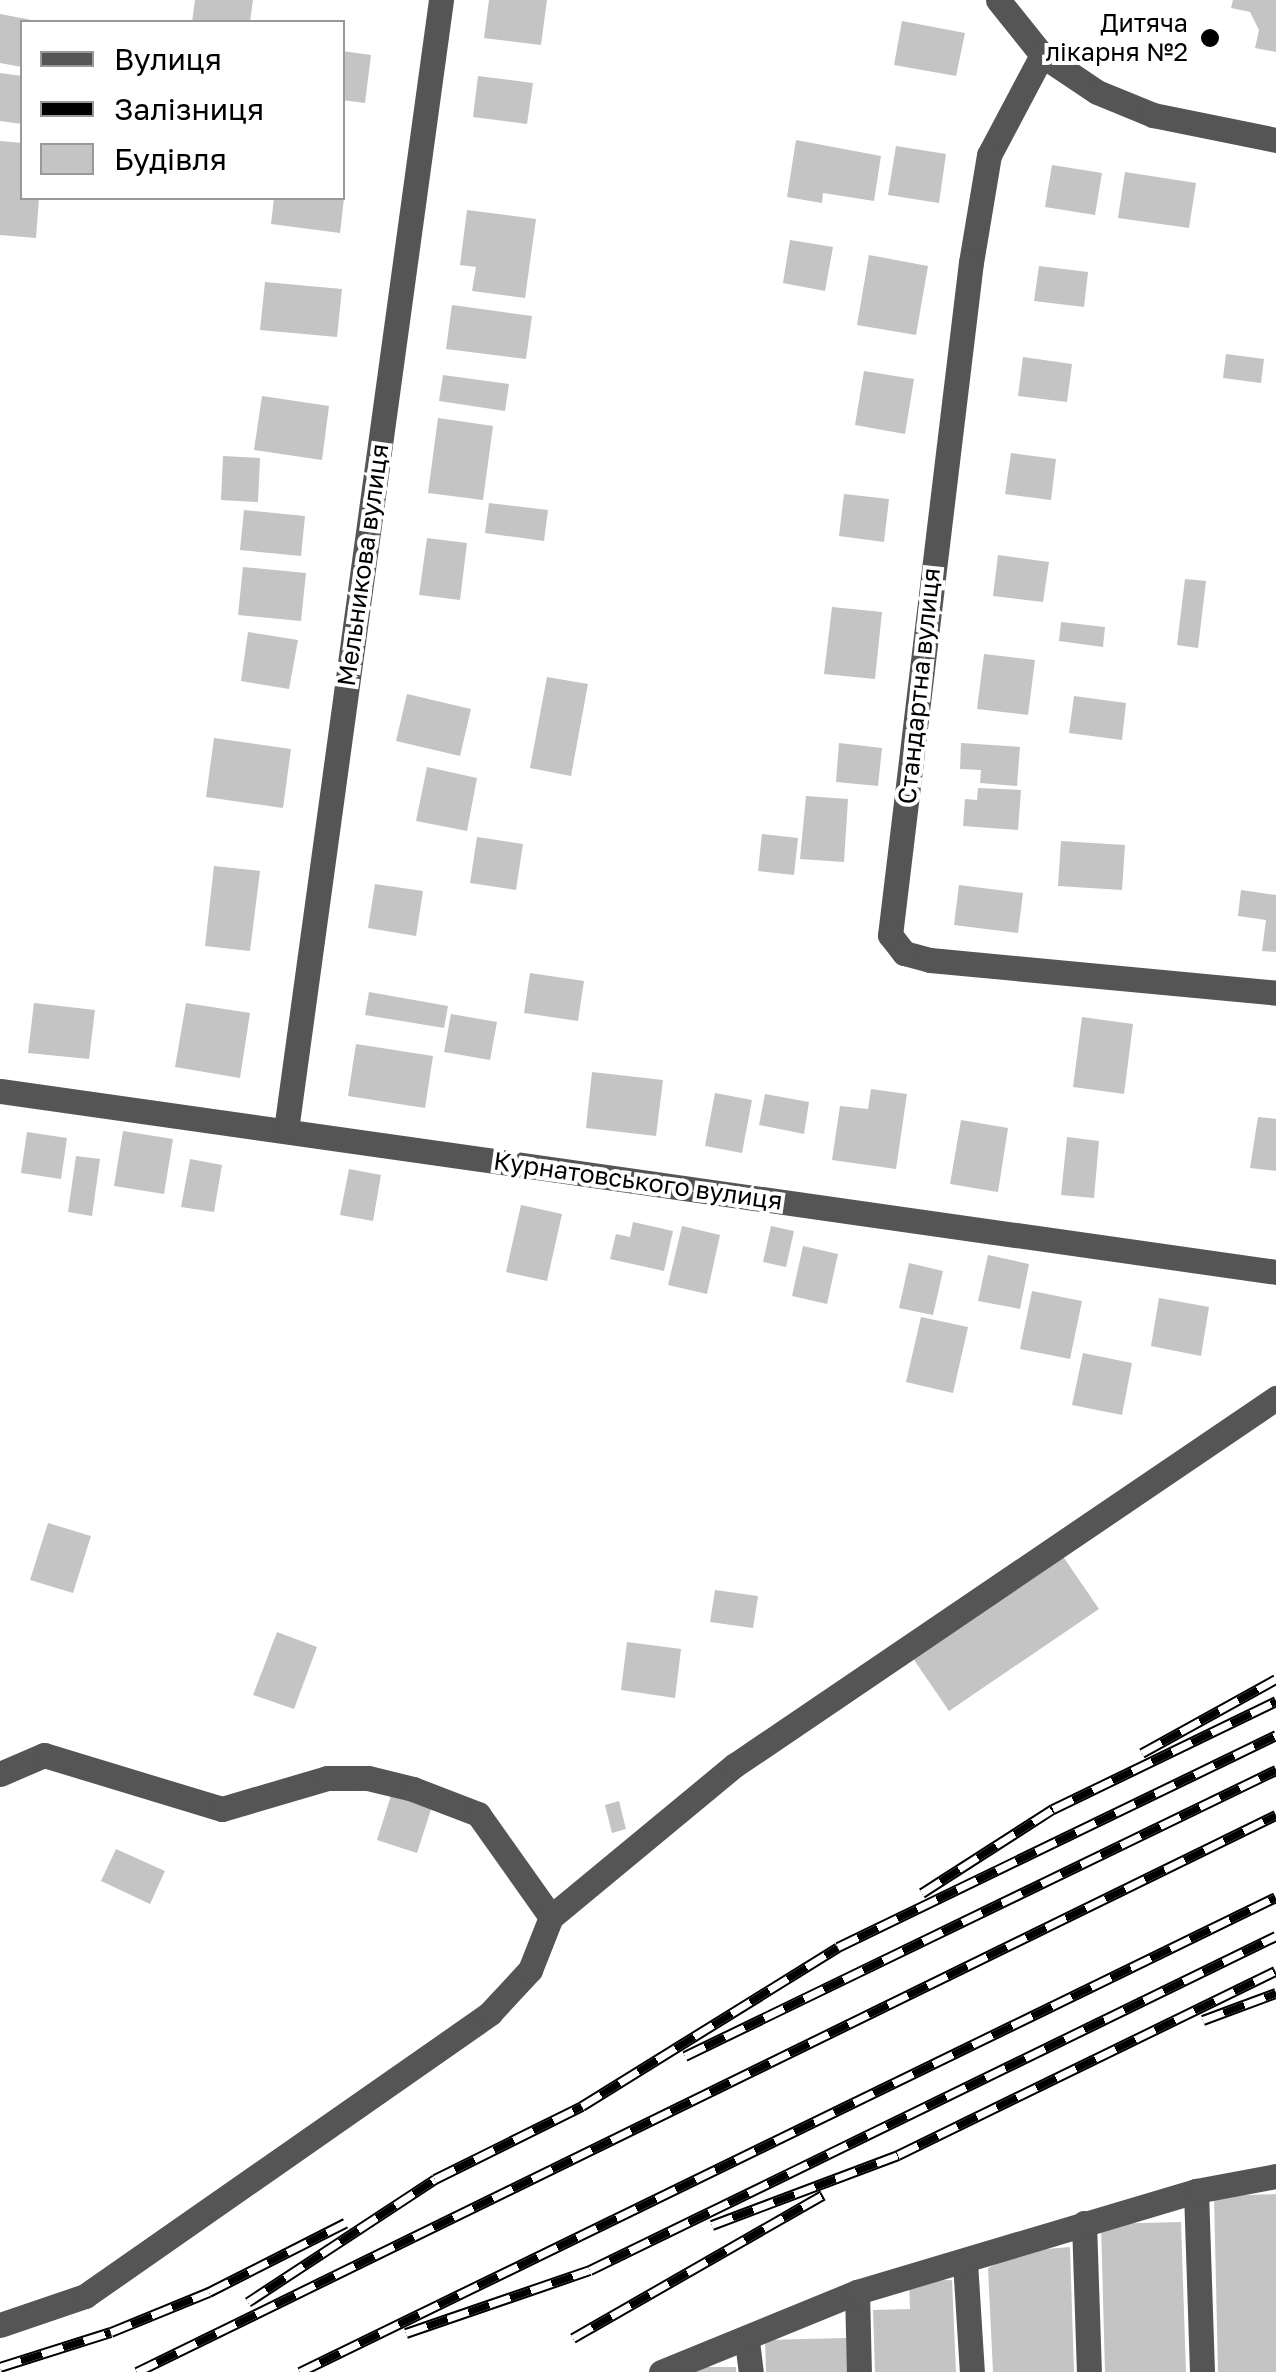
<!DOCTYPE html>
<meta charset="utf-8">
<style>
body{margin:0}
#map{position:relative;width:1276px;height:2372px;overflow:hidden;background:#fff;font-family:"Golos Text",sans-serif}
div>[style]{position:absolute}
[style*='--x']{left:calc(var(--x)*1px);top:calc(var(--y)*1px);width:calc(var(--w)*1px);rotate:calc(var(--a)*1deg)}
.building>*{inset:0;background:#c4c4c4}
.minor>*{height:25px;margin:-12.5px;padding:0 12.5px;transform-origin:12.5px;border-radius:12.5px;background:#555}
.rail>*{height:11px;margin-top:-5.5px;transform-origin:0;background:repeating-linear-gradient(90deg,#fff 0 22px,#000 0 44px);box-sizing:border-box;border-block:2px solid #000}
.dots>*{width:28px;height:28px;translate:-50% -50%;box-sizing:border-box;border:5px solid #fff;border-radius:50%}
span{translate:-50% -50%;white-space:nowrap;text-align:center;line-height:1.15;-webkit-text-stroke:8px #fff;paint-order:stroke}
.poi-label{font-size:25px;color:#000}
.right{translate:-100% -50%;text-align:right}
.street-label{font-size:25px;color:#000}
.legend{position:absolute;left:20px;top:20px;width:325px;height:180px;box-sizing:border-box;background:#fff;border:2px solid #999;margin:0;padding:12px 18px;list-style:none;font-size:30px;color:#000}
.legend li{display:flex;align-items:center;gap:20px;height:50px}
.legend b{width:50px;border:2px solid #999}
</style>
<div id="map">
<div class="building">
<div style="clip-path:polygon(195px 0,253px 0,250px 22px,192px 22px)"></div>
<div style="clip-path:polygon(489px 0,547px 0,541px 45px,484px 38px)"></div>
<div style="clip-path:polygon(1233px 0,1276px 0,1276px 52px,1255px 48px,1259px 30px,1250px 12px,1231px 8px)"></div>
<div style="clip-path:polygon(0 14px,37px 21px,22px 22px,22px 67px,0 63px)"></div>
<div style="clip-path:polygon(902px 21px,965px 33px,956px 76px,894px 65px)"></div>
<div style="clip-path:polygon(342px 51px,371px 55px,365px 103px,342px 100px)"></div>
<div style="clip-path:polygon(0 73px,22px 76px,22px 124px,0 121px)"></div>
<div style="clip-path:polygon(478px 76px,533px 83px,527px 124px,473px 117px)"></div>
<div style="clip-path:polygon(796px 140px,881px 156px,874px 201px,823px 193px,822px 203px,787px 197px)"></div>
<div style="clip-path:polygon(0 141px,22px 143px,22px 198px,39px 198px,36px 238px,0 235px)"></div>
<div style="clip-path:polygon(896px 146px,946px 154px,939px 203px,888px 195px)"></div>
<div style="clip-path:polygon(1052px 165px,1102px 173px,1095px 215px,1045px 207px)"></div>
<div style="clip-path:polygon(1125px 172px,1196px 183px,1189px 228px,1118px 218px)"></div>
<div style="clip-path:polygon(274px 198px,344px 198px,340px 233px,271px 224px)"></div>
<div style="clip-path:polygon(467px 210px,536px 219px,525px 298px,472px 291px,476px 267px,460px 265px)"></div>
<div style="clip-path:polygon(790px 240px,833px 247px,825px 291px,783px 283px)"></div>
<div style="clip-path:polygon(869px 255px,928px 266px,916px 335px,857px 325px)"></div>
<div style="clip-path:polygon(1039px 266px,1088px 272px,1084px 307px,1034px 301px)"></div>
<div style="clip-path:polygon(265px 282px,342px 289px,337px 337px,260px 330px)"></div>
<div style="clip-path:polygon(452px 305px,532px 316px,526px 359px,446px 349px)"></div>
<div style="clip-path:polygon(1226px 354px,1264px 359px,1261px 383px,1223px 378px)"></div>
<div style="clip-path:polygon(1023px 357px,1072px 364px,1067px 402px,1018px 396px)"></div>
<div style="clip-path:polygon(864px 371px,914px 379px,905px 434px,855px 425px)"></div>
<div style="clip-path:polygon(443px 375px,509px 384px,505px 411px,439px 401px)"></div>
<div style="clip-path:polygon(262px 396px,329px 406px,322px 460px,254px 450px)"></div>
<div style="clip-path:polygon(438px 418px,493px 426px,483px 500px,428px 493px)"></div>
<div style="clip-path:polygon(1011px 453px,1056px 459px,1051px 500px,1005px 494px)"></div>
<div style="clip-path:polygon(223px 456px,260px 458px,258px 502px,221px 500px)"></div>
<div style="clip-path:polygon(844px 494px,889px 499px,884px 542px,839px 536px)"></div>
<div style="clip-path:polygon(489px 503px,548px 510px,544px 541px,485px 533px)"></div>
<div style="clip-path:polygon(244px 510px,305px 516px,301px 556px,240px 550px)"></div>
<div style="clip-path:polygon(427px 538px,467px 543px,460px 600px,419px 595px)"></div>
<div style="clip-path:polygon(998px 555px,1049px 562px,1043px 602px,993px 596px)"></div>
<div style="clip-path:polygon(243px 567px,306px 573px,301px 621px,238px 615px)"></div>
<div style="clip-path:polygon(1185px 579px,1206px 581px,1198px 648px,1177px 645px)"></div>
<div style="clip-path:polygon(832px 607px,882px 612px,875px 679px,824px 674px)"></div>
<div style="clip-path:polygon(1061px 622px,1105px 627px,1103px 647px,1059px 641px)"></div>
<div style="clip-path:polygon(248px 632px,298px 640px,289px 689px,241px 681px)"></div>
<div style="clip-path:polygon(984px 654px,1035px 660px,1028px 715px,977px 709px)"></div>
<div style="clip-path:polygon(547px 677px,588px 684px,571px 776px,530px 768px)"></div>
<div style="clip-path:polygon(407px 694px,471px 709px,460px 756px,396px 741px)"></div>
<div style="clip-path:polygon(1074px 696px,1126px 703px,1122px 740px,1069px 733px)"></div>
<div style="clip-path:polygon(214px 738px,291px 749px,283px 808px,206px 797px)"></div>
<div style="clip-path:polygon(839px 743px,882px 748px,878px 786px,836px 782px)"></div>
<div style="clip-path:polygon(961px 743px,1020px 747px,1017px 786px,980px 783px,981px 770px,960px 769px)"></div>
<div style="clip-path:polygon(427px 767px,477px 778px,467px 831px,416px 821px)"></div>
<div style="clip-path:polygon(978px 788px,1021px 790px,1018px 830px,963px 826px,965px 799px,977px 800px)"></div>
<div style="clip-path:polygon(806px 796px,848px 799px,844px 862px,800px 859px)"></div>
<div style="clip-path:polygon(762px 834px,798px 838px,794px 875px,758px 871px)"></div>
<div style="clip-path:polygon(477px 837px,523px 844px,516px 890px,470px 883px)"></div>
<div style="clip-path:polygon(1061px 841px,1125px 845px,1122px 890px,1058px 886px)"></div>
<div style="clip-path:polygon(214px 866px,260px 871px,250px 951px,205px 946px)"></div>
<div style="clip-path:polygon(375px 884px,423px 891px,416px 936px,368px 928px)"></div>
<div style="clip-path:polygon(959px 885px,1023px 893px,1018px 933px,954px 925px)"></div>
<div style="clip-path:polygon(1241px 890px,1276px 895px,1276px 952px,1262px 951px,1266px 920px,1238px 916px)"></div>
<div style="clip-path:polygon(530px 973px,584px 981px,578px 1021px,524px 1013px)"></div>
<div style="clip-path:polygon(369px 992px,448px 1006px,444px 1028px,365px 1015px)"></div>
<div style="clip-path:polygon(34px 1003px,95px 1010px,89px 1059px,28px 1053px)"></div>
<div style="clip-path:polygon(186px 1003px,250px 1013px,240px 1078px,175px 1067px)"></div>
<div style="clip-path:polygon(451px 1014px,497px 1022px,490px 1060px,444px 1052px)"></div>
<div style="clip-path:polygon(1082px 1017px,1133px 1024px,1124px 1094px,1073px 1087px)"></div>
<div style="clip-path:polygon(356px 1044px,433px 1056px,425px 1108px,348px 1096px)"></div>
<div style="clip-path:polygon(592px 1072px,663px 1080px,656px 1136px,586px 1128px)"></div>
<div style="clip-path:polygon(871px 1089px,907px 1094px,896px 1169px,832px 1160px,840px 1106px,868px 1109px)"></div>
<div style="clip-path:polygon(715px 1093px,752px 1100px,742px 1153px,705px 1146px)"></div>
<div style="clip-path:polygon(765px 1094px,809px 1102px,804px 1134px,759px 1125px)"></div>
<div style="clip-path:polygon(1258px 1117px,1276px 1119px,1276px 1171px,1250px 1168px)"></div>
<div style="clip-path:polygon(961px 1120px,1008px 1128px,998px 1192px,950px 1184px)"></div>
<div style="clip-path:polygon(123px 1131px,173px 1139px,164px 1194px,114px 1186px)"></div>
<div style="clip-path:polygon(27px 1132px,67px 1138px,61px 1179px,21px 1173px)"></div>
<div style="clip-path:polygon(1067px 1137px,1099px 1141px,1094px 1198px,1061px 1195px)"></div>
<div style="clip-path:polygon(76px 1156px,100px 1159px,92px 1216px,68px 1212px)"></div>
<div style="clip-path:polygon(190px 1159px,222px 1165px,214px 1212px,181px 1207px)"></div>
<div style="clip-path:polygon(349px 1169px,381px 1175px,373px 1221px,340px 1215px)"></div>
<div style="clip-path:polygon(521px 1205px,562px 1214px,547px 1281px,506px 1272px)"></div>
<div style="clip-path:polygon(633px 1222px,673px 1231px,664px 1271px,610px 1259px,616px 1234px,630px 1237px)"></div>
<div style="clip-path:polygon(682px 1226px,720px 1235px,707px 1294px,668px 1285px)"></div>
<div style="clip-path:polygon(771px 1226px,794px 1231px,786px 1267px,763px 1262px)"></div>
<div style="clip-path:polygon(803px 1246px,838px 1254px,827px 1304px,792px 1296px)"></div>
<div style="clip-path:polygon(988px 1255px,1029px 1264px,1020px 1309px,978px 1301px)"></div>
<div style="clip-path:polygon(909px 1263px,943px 1271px,933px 1315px,899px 1308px)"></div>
<div style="clip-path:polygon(1032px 1291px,1082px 1301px,1070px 1359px,1020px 1349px)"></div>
<div style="clip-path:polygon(1159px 1298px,1209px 1307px,1201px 1356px,1151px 1346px)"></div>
<div style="clip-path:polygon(921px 1317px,968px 1327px,953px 1393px,906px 1382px)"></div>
<div style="clip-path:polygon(1083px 1353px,1132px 1363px,1122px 1415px,1072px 1405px)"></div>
<div style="clip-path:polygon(48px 1523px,91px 1536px,73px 1593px,30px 1580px)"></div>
<div style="clip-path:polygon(1062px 1555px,1099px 1609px,949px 1711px,912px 1657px)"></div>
<div style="clip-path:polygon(715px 1590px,758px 1596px,753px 1628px,710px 1622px)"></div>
<div style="clip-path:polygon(277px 1632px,317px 1647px,294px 1709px,253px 1695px)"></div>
<div style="clip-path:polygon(627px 1642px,681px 1649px,675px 1698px,621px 1690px)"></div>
<div style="clip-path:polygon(394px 1786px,434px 1800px,417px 1853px,377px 1840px)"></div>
<div style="clip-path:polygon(619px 1801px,626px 1829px,612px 1833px,605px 1805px)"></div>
<div style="clip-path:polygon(116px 1849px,165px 1871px,150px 1904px,101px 1881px)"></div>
<div style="clip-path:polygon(1276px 2194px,1276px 2372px,1218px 2372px,1214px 2196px)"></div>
<div style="clip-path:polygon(1181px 2222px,1186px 2372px,1105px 2372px,1101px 2224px)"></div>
<div style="clip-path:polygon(1070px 2247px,1074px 2372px,993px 2372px,988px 2268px,1023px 2251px)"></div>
<div style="clip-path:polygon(952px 2280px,956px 2372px,875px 2372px,873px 2310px,910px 2309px,909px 2281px)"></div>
<div style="clip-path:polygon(846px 2338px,848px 2372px,766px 2372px,765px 2340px)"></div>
<div style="clip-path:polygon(685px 2367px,736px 2367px,736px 2372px,679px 2372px)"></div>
</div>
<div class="minor">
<div style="--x:998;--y:0;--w:70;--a:51.3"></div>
<div style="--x:1042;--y:55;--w:66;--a:33.9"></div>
<div style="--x:1097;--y:92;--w:61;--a:22.3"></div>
<div style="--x:1153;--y:115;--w:126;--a:11.5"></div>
<div style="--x:1042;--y:55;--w:113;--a:117.9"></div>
<div style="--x:989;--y:155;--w:109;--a:99.5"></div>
<div style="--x:971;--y:262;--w:678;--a:96.86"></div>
<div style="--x:890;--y:935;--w:23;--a:52"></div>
<div style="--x:904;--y:953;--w:27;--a:15"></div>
<div style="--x:930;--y:960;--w:348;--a:5.4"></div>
<div style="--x:0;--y:1091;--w:1289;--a:8.07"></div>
<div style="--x:286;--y:1130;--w:1141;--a:-82.19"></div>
<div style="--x:0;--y:1774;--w:48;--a:-23.4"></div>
<div style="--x:44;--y:1755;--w:186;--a:16.9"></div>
<div style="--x:222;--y:1809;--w:109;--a:-16.4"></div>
<div style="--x:327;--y:1778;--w:41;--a:0"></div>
<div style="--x:368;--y:1778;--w:46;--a:13.7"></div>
<div style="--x:413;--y:1789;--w:70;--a:21"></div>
<div style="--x:478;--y:1814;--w:126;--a:54.7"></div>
<div style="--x:1196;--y:2191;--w:181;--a:88.1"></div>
<div style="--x:1084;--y:2223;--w:149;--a:88.1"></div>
<div style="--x:965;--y:2262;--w:110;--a:86.4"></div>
<div style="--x:857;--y:2292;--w:80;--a:88.6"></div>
<div style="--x:0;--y:2325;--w:90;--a:-18.8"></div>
<div style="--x:85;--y:2296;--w:494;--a:-34.9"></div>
<div style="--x:490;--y:2013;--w:59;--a:-47.1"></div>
<div style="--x:530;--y:1970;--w:57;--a:-68.4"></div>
<div style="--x:551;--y:1917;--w:239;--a:-39.6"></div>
<div style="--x:735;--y:1765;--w:654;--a:-34.15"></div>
<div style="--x:747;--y:2341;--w:31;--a:83"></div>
<div style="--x:661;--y:2372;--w:212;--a:-22.2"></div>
<div style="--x:857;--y:2292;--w:354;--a:-16.6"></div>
<div style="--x:1196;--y:2191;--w:81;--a:-10.6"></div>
</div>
<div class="rail">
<div style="--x:1142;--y:1753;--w:153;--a:-28.9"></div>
<div style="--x:922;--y:1893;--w:156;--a:-32.7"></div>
<div style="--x:1053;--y:1809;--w:248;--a:-25.8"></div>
<div style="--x:1203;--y:2020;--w:78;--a:-20.3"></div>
<div style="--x:685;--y:2056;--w:657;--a:-25.82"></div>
<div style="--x:712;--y:2225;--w:199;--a:-20.6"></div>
<div style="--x:898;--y:2155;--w:420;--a:-26"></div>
<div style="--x:248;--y:2302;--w:224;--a:-33.3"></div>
<div style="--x:435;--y:2179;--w:164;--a:-26.4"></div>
<div style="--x:582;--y:2106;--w:301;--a:-31.8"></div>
<div style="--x:838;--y:1947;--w:487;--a:-25.8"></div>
<div style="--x:406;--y:2333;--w:194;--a:-18.9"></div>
<div style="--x:590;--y:2270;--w:763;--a:-25.96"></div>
<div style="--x:573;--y:2338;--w:288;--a:-29.8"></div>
<div style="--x:0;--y:2367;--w:116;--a:-17.5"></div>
<div style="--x:111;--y:2332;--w:106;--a:-22.2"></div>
<div style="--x:209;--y:2292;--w:153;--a:-26.9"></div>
<div style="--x:137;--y:2372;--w:1268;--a:-26.06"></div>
<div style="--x:300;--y:2372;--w:1085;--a:-25.95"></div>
</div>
<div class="dots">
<div style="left:1210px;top:38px;background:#000"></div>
</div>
<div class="poi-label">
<span class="right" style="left:1188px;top:38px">Дитяча<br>лікарня №2</span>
</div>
<div class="street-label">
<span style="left:363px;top:565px;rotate:-82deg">Мельникова вулиця</span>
<span style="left:919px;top:686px;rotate:-84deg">Стандартна вулиця</span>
<span style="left:638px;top:1181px;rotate:8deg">Курнатовського вулиця</span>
</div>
<ul class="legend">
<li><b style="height:12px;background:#555"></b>Вулиця</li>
<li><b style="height:12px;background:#000"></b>Залізниця</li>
<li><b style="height:28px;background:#c4c4c4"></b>Будівля</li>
</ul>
</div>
